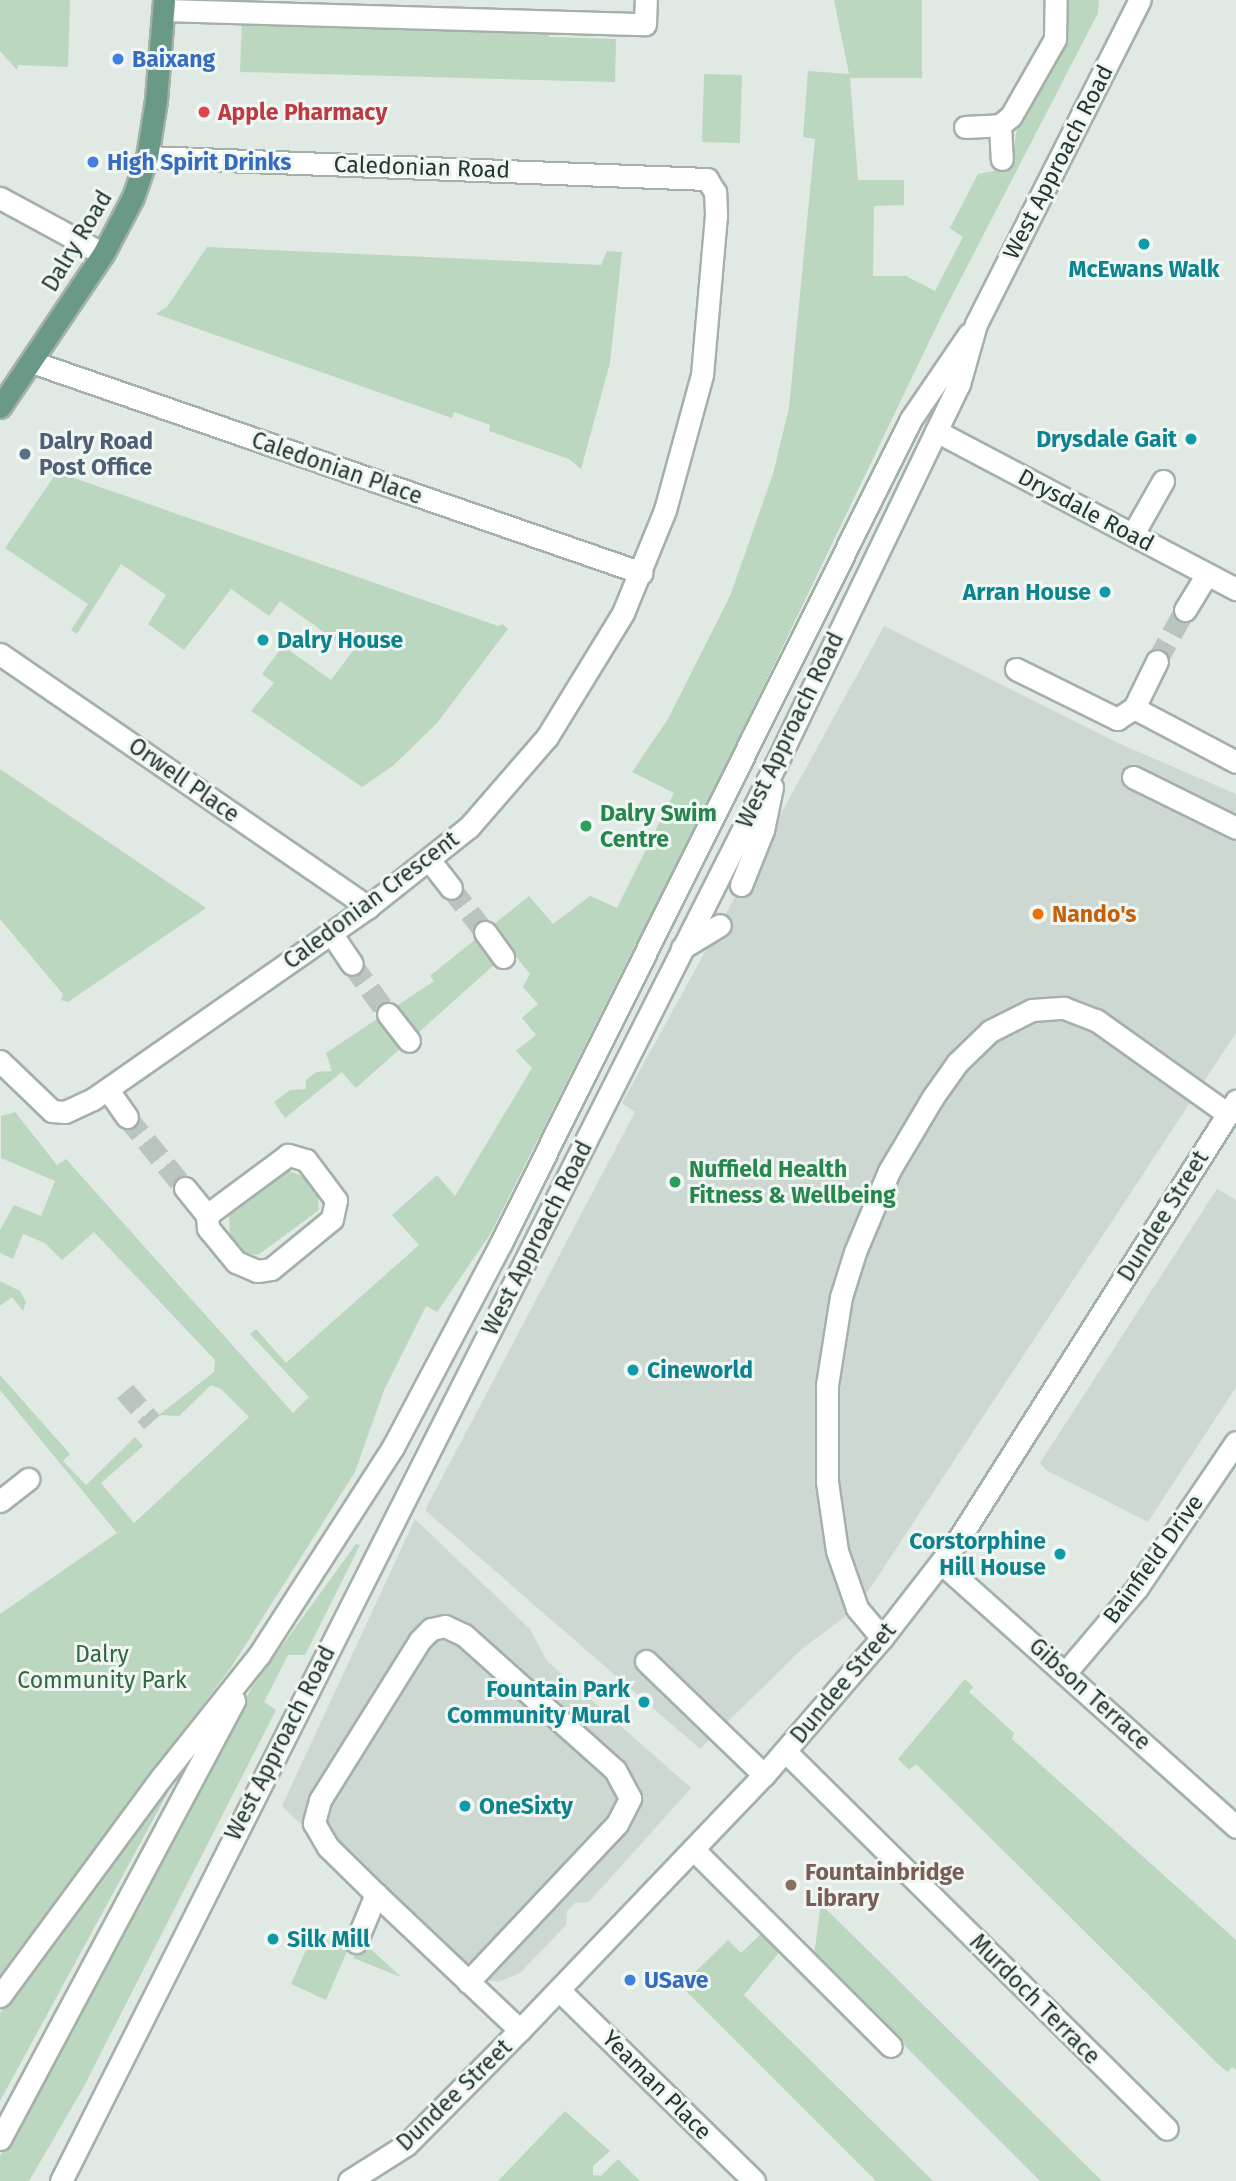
<!DOCTYPE html>
<style>
body{margin:0}
#map{position:relative;width:1236px;height:2181px;overflow:hidden;background:#e0e9e4;font-family:"Fira Sans",sans-serif}
div>[style]{position:absolute}
[style*='--x']{left:calc(var(--x)*1px);top:calc(var(--y)*1px);width:calc(var(--w)*1px);rotate:calc(var(--a)*1deg)}
.built>*{inset:0;background:#ced8d3}
.green>*{inset:0;background:#bbd7c0}
.minor-tunnel>*{height:21px;margin-top:-10.5px;transform-origin:0;background:repeating-linear-gradient(90deg,#bac5c0 0 21px,transparent 0 31px)}
.roads{filter:drop-shadow(2px 0 #a4b0aa) drop-shadow(-2px 0 #a4b0aa) drop-shadow(0 2px #a4b0aa) drop-shadow(0 -2px #a4b0aa)}
.minor>*{height:21px;margin:-10.5px;padding:0 10.5px;transform-origin:10.5px;border-radius:10.5px;background:#fff}
.major>*{height:21px;margin:-10.5px;padding:0 10.5px;transform-origin:10.5px;border-radius:10.5px;background:#6a9987}
.dots>*{width:19px;height:19px;translate:-50% -50%;box-sizing:border-box;border:4px solid #f0f6f2;border-radius:50%}
span{translate:-50% -50%;white-space:nowrap;text-align:center;line-height:1.15;-webkit-text-stroke:6px #f0f6f2;paint-order:stroke}
.shop-label{font-size:23px;color:#366cbe;font-weight:700}
.left{translate:0 -50%;text-align:left}
.health-label{font-size:23px;color:#be3a42;font-weight:700}
.street-label{font-size:23px;color:#23372f}
.culture-label{font-size:23px;color:#0d838f;font-weight:700}
.right{translate:-100% -50%;text-align:right}
.service-label{font-size:23px;color:#4e5e75;font-weight:700}
.leisure-label{font-size:23px;color:#27864d;font-weight:700}
.food-label{font-size:23px;color:#c56008;font-weight:700}
.park-label{font-size:23px;color:#326841}
.education-label{font-size:23px;color:#785e54;font-weight:700}
</style>
<div id="map">
<div class="built">
<div style="clip-path:polygon(884px 626px,1118px 743px,1236px 794px,1236px 1033px,857px 1608px,803px 1648px,700px 1749px,425px 1510px,635px 1112px,622px 1103px)"></div>
<div style="clip-path:polygon(1217px 1189px,1236px 1200px,1236px 1387px,1148px 1522px,1046px 1470px,1040px 1463px)"></div>
<div style="clip-path:polygon(415px 1519px,530px 1629px,547px 1661px,691px 1788px,589px 1902px,575px 1903px,567px 1911px,566px 1925px,520px 1973px,498px 1982px,486px 1980px,477px 1990px,282px 1806px)"></div>
</div>
<div class="green">
<div style="clip-path:polygon(0 0,70px 0,68px 67px,18px 65px,17px 70px,0 51px)"></div>
<div style="clip-path:polygon(834px 0,922px 0,922px 78px,850px 78px,858px 180px,904px 180px,904px 205px,874px 206px,873px 276px,906px 276px,935px 291px,963px 237px,950px 228px,978px 174px,1010px 168px,1018px 123px,1067px 40px,1069px 0,1099px 0,1098px 13px,941px 317px,730px 756px,491px 1233px,437px 1312px,426px 1306px,384px 1390px,355px 1472px,232px 1666px,0 1975px,0 1614px,117px 1533px,0 1390px,0 1375px,70px 1454px,63px 1461px,86px 1485px,135px 1437px,143px 1446px,101px 1483px,134px 1523px,249px 1417px,221px 1389px,211px 1385px,179px 1416px,159px 1415px,214px 1372px,215px 1360px,94px 1232px,62px 1260px,45px 1243px,23px 1234px,13px 1259px,0 1253px,0 1230px,14px 1205px,41px 1216px,55px 1181px,1px 1158px,1px 1116px,15px 1112px,57px 1165px,66px 1159px,293px 1413px,309px 1397px,250px 1334px,256px 1329px,286px 1363px,419px 1245px,392px 1215px,437px 1175px,455px 1196px,532px 1068px,516px 1051px,536px 1035px,522px 1018px,538px 1004px,523px 987px,530px 974px,513px 953px,503px 957px,356px 1088px,342px 1072px,285px 1118px,274px 1102px,290px 1090px,306px 1089px,306px 1080px,316px 1072px,332px 1071px,326px 1053px,434px 981px,430px 976px,529px 896px,553px 924px,590px 896px,617px 908px,674px 793px,632px 772px,668px 719px,730px 596px,773px 474px,789px 408px,815px 139px,803px 137px,808px 71px,849px 74px)"></div>
<div style="clip-path:polygon(242px 22px,548px 32px,549px 37px,616px 39px,615px 82px,240px 72px)"></div>
<div style="clip-path:polygon(704px 74px,742px 75px,740px 143px,702px 142px)"></div>
<div style="clip-path:polygon(207px 247px,601px 265px,607px 251px,622px 252px,610px 363px,581px 469px,569px 459px,489px 431px,490px 425px,454px 412px,452px 418px,156px 314px,167px 307px)"></div>
<div style="clip-path:polygon(57px 472px,498px 626px,503px 624px,508px 629px,437px 723px,394px 765px,362px 787px,251px 711px,274px 683px,262px 674px,283px 646px,331px 680px,352px 652px,280px 601px,269px 616px,231px 589px,184px 650px,148px 624px,166px 595px,121px 564px,77px 634px,71px 630px,88px 604px,5px 548px)"></div>
<div style="clip-path:polygon(0 769px,67px 814px,206px 908px,68px 1002px,61px 1000px,63px 994px,0 919px)"></div>
<div style="clip-path:polygon(289px 1171px,308px 1178px,317px 1190px,319px 1210px,258px 1255px,246px 1253px,230px 1236px,229px 1216px)"></div>
<div style="clip-path:polygon(0 1281px,20px 1291px,26px 1302px,23px 1311px,12px 1297px,0 1306px)"></div>
<div style="clip-path:polygon(356px 1544px,360px 1545px,305px 1655px,288px 1655px,264px 1702px,276px 1710px,82px 2090px,29px 2181px,0 2181px,0 2156px,171px 1830px,253px 1686px)"></div>
<div style="clip-path:polygon(965px 1679px,973px 1687px,969px 1692px,1014px 1733px,1012px 1739px,1236px 1940px,1236px 2070px,1232px 2067px,1228px 2072px,1219px 2065px,916px 1764px,909px 1770px,898px 1759px)"></div>
<div style="clip-path:polygon(185px 1759px,167px 1794px,0 2101px,0 2013px)"></div>
<div style="clip-path:polygon(821px 1904px,1102px 2181px,1040px 2181px,814px 1955px)"></div>
<div style="clip-path:polygon(763px 1932px,781px 1950px,744px 1995px,933px 2181px,876px 2181px,681px 1986px,728px 1940px,741px 1953px)"></div>
<div style="clip-path:polygon(313px 1934px,348px 1949px,326px 2000px,291px 1984px)"></div>
<div style="clip-path:polygon(360px 1939px,401px 1977px,353px 1958px)"></div>
<div style="clip-path:polygon(565px 2111px,610px 2151px,593px 2166px,593px 2175px,601px 2176px,618px 2159px,640px 2181px,498px 2181px)"></div>
</div>
<div class="minor-tunnel">
<div style="--x:1157;--y:661;--w:58;--a:-61.2"></div>
<div style="--x:451;--y:888;--w:56;--a:52.3"></div>
<div style="--x:352;--y:964;--w:62;--a:54.2"></div>
<div style="--x:127;--y:1117;--w:92;--a:50.8"></div>
<div style="--x:125;--y:1391;--w:41;--a:48.9"></div>
</div>
<div class="roads">
<div class="minor">
<div style="--x:164;--y:10;--w:481;--a:1.7"></div>
<div style="--x:645;--y:24;--w:24;--a:-88"></div>
<div style="--x:1000;--y:125;--w:34;--a:87"></div>
<div style="--x:965;--y:127;--w:35;--a:-3"></div>
<div style="--x:1000;--y:125;--w:14;--a:-39"></div>
<div style="--x:1011;--y:116;--w:89;--a:-60.3"></div>
<div style="--x:1055;--y:39;--w:39;--a:-89"></div>
<div style="--x:0;--y:198;--w:117;--a:28.5"></div>
<div style="--x:32;--y:362;--w:645;--a:19.08"></div>
<div style="--x:936;--y:431;--w:339;--a:27.8"></div>
<div style="--x:1133;--y:534;--w:61;--a:-60.5"></div>
<div style="--x:1185;--y:610;--w:42;--a:-58.6"></div>
<div style="--x:0;--y:654;--w:447;--a:34.5"></div>
<div style="--x:1016;--y:669;--w:113;--a:26.3"></div>
<div style="--x:1117;--y:719;--w:20;--a:-33"></div>
<div style="--x:1134;--y:708;--w:52;--a:-63.9"></div>
<div style="--x:1134;--y:708;--w:115;--a:27.9"></div>
<div style="--x:1133;--y:777;--w:115;--a:26.3"></div>
<div style="--x:430;--y:861;--w:34;--a:52"></div>
<div style="--x:741;--y:885;--w:59;--a:-68.2"></div>
<div style="--x:763;--y:830;--w:44;--a:-78.2"></div>
<div style="--x:485;--y:932;--w:31;--a:54"></div>
<div style="--x:331;--y:933;--w:37;--a:56"></div>
<div style="--x:682;--y:948;--w:44;--a:-31.2"></div>
<div style="--x:388;--y:1014;--w:34;--a:52"></div>
<div style="--x:0;--y:1061;--w:72;--a:43.9"></div>
<div style="--x:52;--y:1111;--w:13;--a:4"></div>
<div style="--x:65;--y:1112;--w:31;--a:-25"></div>
<div style="--x:93;--y:1099;--w:335;--a:-34.9"></div>
<div style="--x:368;--y:907;--w:129;--a:-38.4"></div>
<div style="--x:469;--y:827;--w:119;--a:-49.1"></div>
<div style="--x:547;--y:737;--w:145;--a:-58.5"></div>
<div style="--x:623;--y:613;--w:111;--a:-67.8"></div>
<div style="--x:665;--y:510;--w:140;--a:-74.7"></div>
<div style="--x:702;--y:375;--w:161;--a:-85"></div>
<div style="--x:716;--y:215;--w:23;--a:-92"></div>
<div style="--x:715;--y:192;--w:15;--a:-122"></div>
<div style="--x:707;--y:179;--w:560;--a:-177.75"></div>
<div style="--x:108;--y:1090;--w:33;--a:55"></div>
<div style="--x:185;--y:1188;--w:35;--a:51"></div>
<div style="--x:207;--y:1215;--w:13;--a:86"></div>
<div style="--x:208;--y:1228;--w:44;--a:50.5"></div>
<div style="--x:236;--y:1262;--w:23;--a:23"></div>
<div style="--x:257;--y:1271;--w:14;--a:-8"></div>
<div style="--x:271;--y:1269;--w:79;--a:-39.3"></div>
<div style="--x:332;--y:1219;--w:19;--a:-78"></div>
<div style="--x:336;--y:1200;--w:50;--a:-126.9"></div>
<div style="--x:306;--y:1160;--w:19;--a:-164"></div>
<div style="--x:288;--y:1155;--w:101;--a:143.5"></div>
<div style="--x:0;--y:1501;--w:36;--a:-38"></div>
<div style="--x:941;--y:1563;--w:396;--a:41.8"></div>
<div style="--x:882;--y:1638;--w:39;--a:-130"></div>
<div style="--x:857;--y:1608;--w:60;--a:-109.3"></div>
<div style="--x:837;--y:1551;--w:70;--a:-98.2"></div>
<div style="--x:827;--y:1482;--w:97;--a:-90"></div>
<div style="--x:827;--y:1385;--w:89;--a:-81"></div>
<div style="--x:841;--y:1297;--w:47;--a:-72.7"></div>
<div style="--x:855;--y:1252;--w:88;--a:-67.2"></div>
<div style="--x:889;--y:1171;--w:86;--a:-59.3"></div>
<div style="--x:933;--y:1097;--w:42;--a:-54.8"></div>
<div style="--x:957;--y:1063;--w:46;--a:-44.1"></div>
<div style="--x:990;--y:1031;--w:47;--a:-26.6"></div>
<div style="--x:1032;--y:1010;--w:32;--a:-4"></div>
<div style="--x:1064;--y:1008;--w:34;--a:21"></div>
<div style="--x:1096;--y:1020;--w:162;--a:35.5"></div>
<div style="--x:646;--y:1661;--w:164;--a:44"></div>
<div style="--x:1066;--y:1672;--w:110;--a:-49.8"></div>
<div style="--x:1137;--y:1588;--w:176;--a:-55.9"></div>
<div style="--x:785;--y:1751;--w:537;--a:44.7"></div>
<div style="--x:693;--y:1849;--w:279;--a:44.9"></div>
<div style="--x:356;--y:1942;--w:52;--a:-67.4"></div>
<div style="--x:468;--y:1982;--w:217;--a:-46.7"></div>
<div style="--x:617;--y:1824;--w:29;--a:-63"></div>
<div style="--x:630;--y:1798;--w:32;--a:-118"></div>
<div style="--x:615;--y:1770;--w:203;--a:-138.2"></div>
<div style="--x:464;--y:1635;--w:21;--a:-155"></div>
<div style="--x:445;--y:1626;--w:14;--a:168"></div>
<div style="--x:431;--y:1629;--w:16;--a:135"></div>
<div style="--x:420;--y:1640;--w:189;--a:122"></div>
<div style="--x:320;--y:1800;--w:24;--a:105"></div>
<div style="--x:314;--y:1823;--w:28;--a:60"></div>
<div style="--x:328;--y:1847;--w:67;--a:44.4"></div>
<div style="--x:376;--y:1894;--w:198;--a:43.4"></div>
<div style="--x:559;--y:1990;--w:273;--a:44.4"></div>
<div style="--x:0;--y:1996;--w:270;--a:-53.6"></div>
<div style="--x:160;--y:1779;--w:159;--a:-51.4"></div>
<div style="--x:259;--y:1655;--w:247;--a:-57.2"></div>
<div style="--x:393;--y:1447;--w:231;--a:-62.1"></div>
<div style="--x:501;--y:1243;--w:920;--a:-63.55"></div>
<div style="--x:911;--y:419;--w:103;--a:-55.7"></div>
<div style="--x:0;--y:2139;--w:497;--a:-61.9"></div>
<div style="--x:61;--y:2181;--w:1587;--a:-63.23"></div>
<div style="--x:776;--y:764;--w:422;--a:-64.3"></div>
<div style="--x:959;--y:384;--w:62;--a:-74.2"></div>
<div style="--x:976;--y:324;--w:363;--a:-63.2"></div>
<div style="--x:349;--y:2181;--w:67;--a:-32.3"></div>
<div style="--x:406;--y:2145;--w:162;--a:-45.3"></div>
<div style="--x:520;--y:2030;--w:353;--a:-46.3"></div>
<div style="--x:764;--y:1775;--w:181;--a:-49.3"></div>
<div style="--x:882;--y:1638;--w:124;--a:-52.2"></div>
<div style="--x:958;--y:1540;--w:520;--a:-57.66"></div>
</div>
<div class="major">
<div style="--x:0;--y:407;--w:184;--a:-56.1"></div>
<div style="--x:103;--y:254;--w:64;--a:-62.2"></div>
<div style="--x:133;--y:197;--w:42;--a:-70.7"></div>
<div style="--x:147;--y:157;--w:58;--a:-81"></div>
<div style="--x:156;--y:100;--w:100;--a:-85.4"></div>
</div>
</div>
<div class="dots">
<div style="left:118px;top:59px;background:#3f7fe0"></div>
<div style="left:204px;top:112px;background:#e0444e"></div>
<div style="left:93px;top:162px;background:#3f7fe0"></div>
<div style="left:1144px;top:244px;background:#0f9aa8"></div>
<div style="left:1191px;top:439px;background:#0f9aa8"></div>
<div style="left:25px;top:454px;background:#5c6f8a"></div>
<div style="left:1105px;top:592px;background:#0f9aa8"></div>
<div style="left:263px;top:640px;background:#0f9aa8"></div>
<div style="left:586px;top:826px;background:#2e9e5b"></div>
<div style="left:1038px;top:914px;background:#e8710a"></div>
<div style="left:675px;top:1182px;background:#2e9e5b"></div>
<div style="left:633px;top:1370px;background:#0f9aa8"></div>
<div style="left:1060px;top:1554px;background:#0f9aa8"></div>
<div style="left:644px;top:1702px;background:#0f9aa8"></div>
<div style="left:465px;top:1806px;background:#0f9aa8"></div>
<div style="left:791px;top:1885px;background:#8d6e63"></div>
<div style="left:273px;top:1939px;background:#0f9aa8"></div>
<div style="left:630px;top:1980px;background:#3f7fe0"></div>
</div>
<div class="shop-label">
<span class="left" style="left:132px;top:59px">Baixang</span>
<span class="left" style="left:107px;top:162px">High Spirit Drinks</span>
<span class="left" style="left:644px;top:1980px">USave</span>
</div>
<div class="health-label">
<span class="left" style="left:218px;top:112px">Apple Pharmacy</span>
</div>
<div class="street-label">
<span style="left:1058px;top:162px;rotate:-63deg">West Approach Road</span>
<span style="left:422px;top:167px;rotate:2deg">Caledonian Road</span>
<span style="left:77px;top:241px;rotate:-59deg">Dalry Road</span>
<span style="left:337px;top:468px;rotate:19deg">Caledonian Place</span>
<span style="left:1086px;top:510px;rotate:28deg">Drysdale Road</span>
<span style="left:790px;top:730px;rotate:-64deg">West Approach Road</span>
<span style="left:184px;top:780px;rotate:35deg">Orwell Place</span>
<span style="left:371px;top:900px;rotate:-37deg">Caledonian Crescent</span>
<span style="left:1163px;top:1216px;rotate:-58deg">Dundee Street</span>
<span style="left:537px;top:1238px;rotate:-63deg">West Approach Road</span>
<span style="left:1153px;top:1559px;rotate:-54deg">Bainfield Drive</span>
<span style="left:843px;top:1683px;rotate:-50deg">Dundee Street</span>
<span style="left:1090px;top:1694px;rotate:42deg">Gibson Terrace</span>
<span style="left:280px;top:1743px;rotate:-63deg">West Approach Road</span>
<span style="left:1035px;top:1999px;rotate:45deg">Murdoch Terrace</span>
<span style="left:657px;top:2085px;rotate:45deg">Yeaman Place</span>
<span style="left:454px;top:2095px;rotate:-44deg">Dundee Street</span>
</div>
<div class="culture-label">
<span style="left:1144px;top:269px">McEwans Walk</span>
<span class="right" style="left:1177px;top:439px">Drysdale Gait</span>
<span class="right" style="left:1091px;top:592px">Arran House</span>
<span class="left" style="left:277px;top:640px">Dalry House</span>
<span class="left" style="left:647px;top:1370px">Cineworld</span>
<span class="right" style="left:1046px;top:1554px">Corstorphine<br>Hill House</span>
<span class="right" style="left:630px;top:1702px">Fountain Park<br>Community Mural</span>
<span class="left" style="left:479px;top:1806px">OneSixty</span>
<span class="left" style="left:287px;top:1939px">Silk Mill</span>
</div>
<div class="service-label">
<span class="left" style="left:39px;top:454px">Dalry Road<br>Post Office</span>
</div>
<div class="leisure-label">
<span class="left" style="left:600px;top:826px">Dalry Swim<br>Centre</span>
<span class="left" style="left:689px;top:1182px">Nuffield Health<br>Fitness &amp; Wellbeing</span>
</div>
<div class="food-label">
<span class="left" style="left:1052px;top:914px">Nando's</span>
</div>
<div class="park-label">
<span style="left:102px;top:1667px">Dalry<br>Community Park</span>
</div>
<div class="education-label">
<span class="left" style="left:805px;top:1885px">Fountainbridge<br>Library</span>
</div>
</div>
